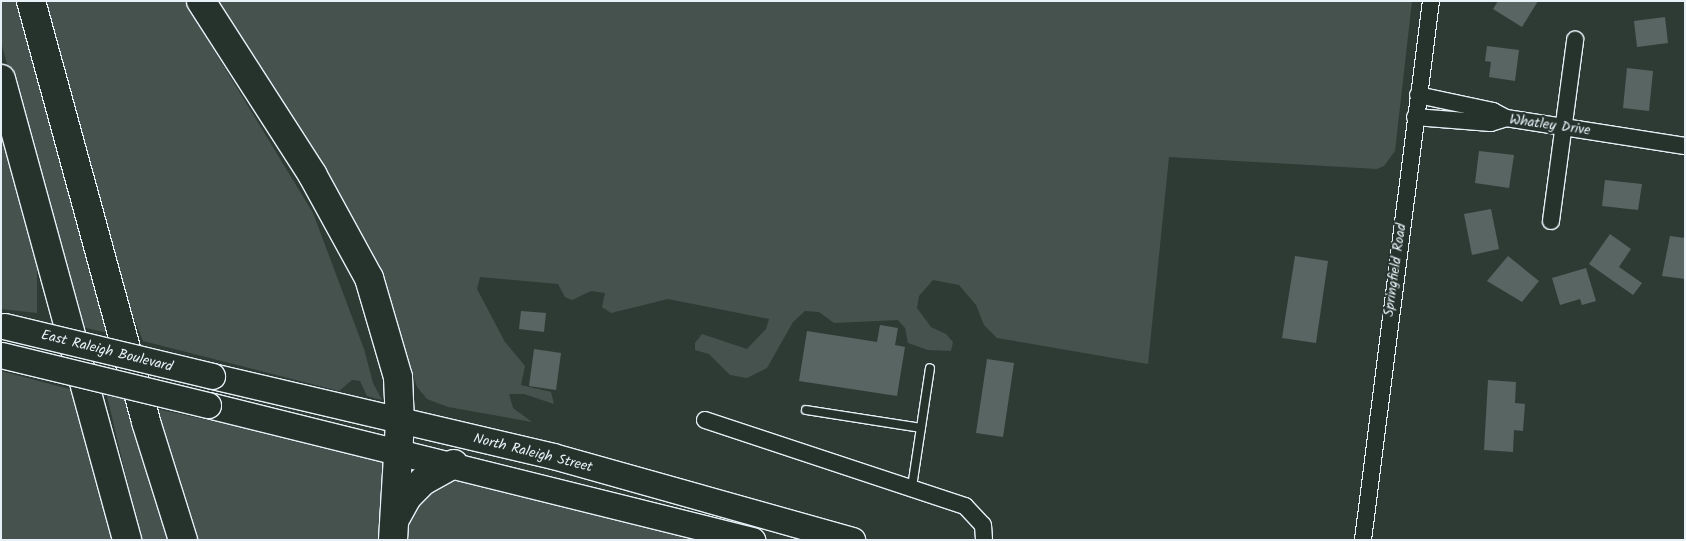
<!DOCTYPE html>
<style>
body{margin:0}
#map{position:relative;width:1686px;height:541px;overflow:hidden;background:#2e3b35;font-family:Kalam,sans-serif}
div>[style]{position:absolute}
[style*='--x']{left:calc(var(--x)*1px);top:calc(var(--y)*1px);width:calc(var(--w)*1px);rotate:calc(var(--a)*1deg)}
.green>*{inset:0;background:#45524e}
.building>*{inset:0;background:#596563}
.roads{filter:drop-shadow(1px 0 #e8f1f8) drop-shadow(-1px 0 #e8f1f8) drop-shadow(0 1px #e8f1f8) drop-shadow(0 -1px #e8f1f8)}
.lane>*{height:8px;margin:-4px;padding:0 4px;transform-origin:4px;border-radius:4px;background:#26332d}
.street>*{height:16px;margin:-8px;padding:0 8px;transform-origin:8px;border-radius:8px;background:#26332d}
.primary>*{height:25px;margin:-12.5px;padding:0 12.5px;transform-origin:12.5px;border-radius:12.5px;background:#26332d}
.highway>*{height:28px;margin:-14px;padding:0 14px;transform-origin:14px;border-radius:14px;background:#26332d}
.bridges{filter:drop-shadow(1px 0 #e8f1f8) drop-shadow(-1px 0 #e8f1f8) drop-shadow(0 1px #e8f1f8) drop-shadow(0 -1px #e8f1f8)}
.primary-bridge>*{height:25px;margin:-12.5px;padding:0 12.5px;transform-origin:12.5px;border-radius:12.5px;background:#26332d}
span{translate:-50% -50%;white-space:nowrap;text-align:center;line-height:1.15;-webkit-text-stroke:4.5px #26332d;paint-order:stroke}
.street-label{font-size:14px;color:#e8f1f8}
.frame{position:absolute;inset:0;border:2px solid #e8f1f8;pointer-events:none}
</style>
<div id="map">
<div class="green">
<div style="clip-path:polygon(1px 1px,21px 1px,112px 334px,78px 326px,1px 42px)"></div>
<div style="clip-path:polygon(45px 1px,184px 1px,313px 213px,364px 349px,373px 383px,382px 400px,367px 396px,360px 381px,352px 380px,339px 391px,143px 341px,126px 299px)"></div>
<div style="clip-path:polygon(218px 1px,1412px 1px,1395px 151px,1384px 166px,1377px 169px,1169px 157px,1148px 364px,997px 338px,984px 325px,976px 305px,959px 285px,933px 280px,919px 296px,917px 308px,931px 327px,946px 334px,953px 342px,951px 351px,928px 350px,908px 343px,905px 328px,898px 320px,834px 323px,819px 312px,805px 311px,793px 322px,767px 368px,747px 378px,730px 375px,709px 354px,695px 350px,695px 343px,702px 334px,747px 349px,766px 329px,769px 319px,668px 299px,611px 313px,602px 307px,605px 293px,591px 291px,572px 300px,565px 297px,558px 284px,480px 277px,477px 289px,505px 342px,525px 366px,521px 385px,551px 392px,554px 404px,524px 394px,509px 394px,513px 408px,532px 422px,448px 407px,427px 399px,417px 387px,372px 251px)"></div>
<div style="clip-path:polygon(1px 134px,37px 258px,37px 313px,1px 309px)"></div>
<div style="clip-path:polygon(1px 371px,73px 390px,112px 540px,1px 540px)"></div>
<div style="clip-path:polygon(107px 396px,125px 399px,171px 540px,141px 540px)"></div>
<div style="clip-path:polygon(157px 409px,382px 458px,385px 467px,381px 540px,197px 540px)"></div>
<div style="clip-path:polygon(451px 480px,469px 481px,706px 540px,404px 540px,406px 526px,422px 493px)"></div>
</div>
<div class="building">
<div style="clip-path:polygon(1498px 1px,1538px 1px,1522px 27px,1493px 9px)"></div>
<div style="clip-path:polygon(1665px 17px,1668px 43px,1637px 47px,1634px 21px)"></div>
<div style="clip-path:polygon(1487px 46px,1519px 50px,1515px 81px,1489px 77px,1491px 62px,1485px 61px)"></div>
<div style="clip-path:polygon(1627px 68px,1653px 71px,1649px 111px,1623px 108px)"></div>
<div style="clip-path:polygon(1479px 151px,1514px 155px,1509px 188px,1475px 183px)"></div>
<div style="clip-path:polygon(1605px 180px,1642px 184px,1638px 210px,1602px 206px)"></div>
<div style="clip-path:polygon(1491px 209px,1499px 249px,1472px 255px,1464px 214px)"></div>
<div style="clip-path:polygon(1610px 234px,1631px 249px,1619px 267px,1642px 283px,1633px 295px,1589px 264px)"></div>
<div style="clip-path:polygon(1670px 236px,1685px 238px,1685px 279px,1662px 276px)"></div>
<div style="clip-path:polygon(1295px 256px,1328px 261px,1316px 343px,1282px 338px)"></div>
<div style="clip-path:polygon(1508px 256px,1539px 281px,1522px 302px,1487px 281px)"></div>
<div style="clip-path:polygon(1586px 268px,1596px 301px,1582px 305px,1580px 299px,1560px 305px,1552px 278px)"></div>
<div style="clip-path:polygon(521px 311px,546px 313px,544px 332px,519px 329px)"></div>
<div style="clip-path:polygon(880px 325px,898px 328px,895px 345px,905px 347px,897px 396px,799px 381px,807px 331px,877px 342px)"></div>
<div style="clip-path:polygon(534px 349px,561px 353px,556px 390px,529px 386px)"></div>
<div style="clip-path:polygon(987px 359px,1014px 363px,1003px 437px,976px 433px)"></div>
<div style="clip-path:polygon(1488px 380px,1516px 382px,1515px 403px,1525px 404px,1523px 431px,1514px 430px,1513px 452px,1484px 450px)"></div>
</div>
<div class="roads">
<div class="lane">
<div style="--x:806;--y:410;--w:116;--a:8.9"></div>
<div style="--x:912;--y:487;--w:120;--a:-81.4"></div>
</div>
<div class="street">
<div style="--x:1418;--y:95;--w:77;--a:12"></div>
<div style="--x:1493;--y:111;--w:15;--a:28"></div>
<div style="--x:1415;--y:117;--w:76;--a:4.5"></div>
<div style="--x:1491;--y:123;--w:16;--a:-18"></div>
<div style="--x:1506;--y:118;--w:181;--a:8.9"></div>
<div style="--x:1551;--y:221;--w:183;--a:-82.4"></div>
<div style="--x:705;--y:420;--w:274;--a:18.3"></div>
<div style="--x:965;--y:506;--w:26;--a:47"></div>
<div style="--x:983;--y:525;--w:15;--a:86"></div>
<div style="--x:1363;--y:540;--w:543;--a:-82.81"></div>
</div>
<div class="primary">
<div style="--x:212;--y:376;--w:350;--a:13.2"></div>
<div style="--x:553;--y:456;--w:311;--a:15.7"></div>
<div style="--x:208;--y:405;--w:561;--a:13.94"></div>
</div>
<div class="highway">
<div style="--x:31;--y:1;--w:436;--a:74.7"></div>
<div style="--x:146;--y:422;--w:124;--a:72.6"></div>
<div style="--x:201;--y:1;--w:206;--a:57.3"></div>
<div style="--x:312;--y:174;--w:119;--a:61.3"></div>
<div style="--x:369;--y:278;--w:103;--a:73.7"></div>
<div style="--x:398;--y:377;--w:45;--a:87.5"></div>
<div style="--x:400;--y:422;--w:118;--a:93.4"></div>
<div style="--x:1;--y:79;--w:478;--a:74.7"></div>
<div style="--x:395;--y:519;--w:26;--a:-61"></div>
<div style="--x:408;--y:496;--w:21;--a:-45"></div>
<div style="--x:423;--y:481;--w:35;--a:-29"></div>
</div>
</div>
<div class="bridges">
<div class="primary-bridge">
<div style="--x:4;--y:326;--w:214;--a:13.5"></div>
<div style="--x:1;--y:355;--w:213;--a:13.6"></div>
</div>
</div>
<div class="street-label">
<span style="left:1550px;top:125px;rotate:8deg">Whatley Drive</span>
<span style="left:1395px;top:270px;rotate:-82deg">Springfield Road</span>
<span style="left:107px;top:351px;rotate:14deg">East Raleigh Boulevard</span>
<span style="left:533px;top:453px;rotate:14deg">North Raleigh Street</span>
</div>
<div class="frame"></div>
</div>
